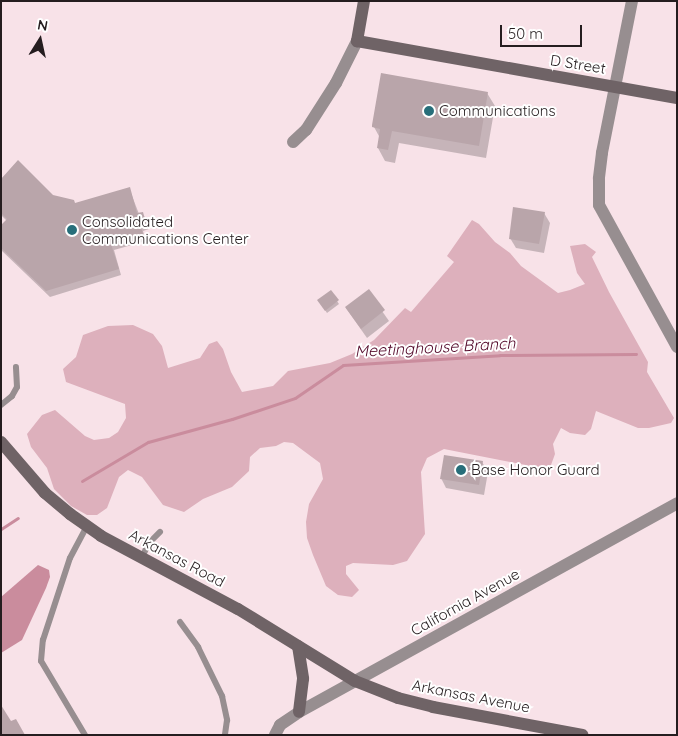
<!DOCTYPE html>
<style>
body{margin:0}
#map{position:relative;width:678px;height:736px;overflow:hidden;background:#f8e2e8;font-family:Quicksand,sans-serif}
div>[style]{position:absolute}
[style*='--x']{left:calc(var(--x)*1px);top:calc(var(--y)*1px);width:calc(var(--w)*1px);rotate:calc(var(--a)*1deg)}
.green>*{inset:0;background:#ddb0bc}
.water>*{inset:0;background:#ca8c9d}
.shadow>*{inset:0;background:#0003}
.stream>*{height:3px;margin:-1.5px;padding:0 1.5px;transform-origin:1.5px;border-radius:1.5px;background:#ca8c9d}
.building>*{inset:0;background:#b9a5aa}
.lane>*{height:6px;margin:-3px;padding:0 3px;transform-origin:3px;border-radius:3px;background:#978e90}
.street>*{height:12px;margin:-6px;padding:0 6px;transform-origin:6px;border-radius:6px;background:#978e90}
.secondary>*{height:12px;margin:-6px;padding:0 6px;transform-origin:6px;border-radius:6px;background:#6f6366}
.dots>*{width:14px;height:14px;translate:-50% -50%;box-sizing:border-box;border:2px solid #fff;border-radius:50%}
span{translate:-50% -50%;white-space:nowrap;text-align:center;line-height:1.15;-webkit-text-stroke:4px #fff;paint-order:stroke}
.street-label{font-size:15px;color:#251d1f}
.poi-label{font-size:15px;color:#251d1f}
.left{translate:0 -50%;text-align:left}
.water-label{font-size:16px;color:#510527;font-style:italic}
.frame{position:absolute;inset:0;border:2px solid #251d1f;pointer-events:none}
.north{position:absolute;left:15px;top:15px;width:50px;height:50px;-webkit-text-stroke:4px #fff;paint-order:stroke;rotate:10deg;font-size:14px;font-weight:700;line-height:20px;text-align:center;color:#251d1f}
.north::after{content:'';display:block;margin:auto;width:18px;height:22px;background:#251d1f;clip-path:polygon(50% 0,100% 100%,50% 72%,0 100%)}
.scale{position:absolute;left:500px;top:25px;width:82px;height:22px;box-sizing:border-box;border:2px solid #251d1f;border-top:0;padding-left:6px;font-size:15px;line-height:18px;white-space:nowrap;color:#251d1f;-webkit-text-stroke:4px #fff;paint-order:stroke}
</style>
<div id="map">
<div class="green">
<div style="clip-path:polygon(472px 220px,479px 224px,495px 242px,510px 253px,521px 266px,558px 293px,570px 290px,585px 284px,577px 273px,570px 246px,585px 244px,596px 252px,592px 257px,609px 292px,648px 362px,647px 372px,674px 418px,671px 423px,649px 428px,638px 428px,596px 411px,591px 429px,585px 435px,570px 433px,561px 428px,553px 444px,555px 454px,551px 465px,541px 468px,444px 449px,427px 458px,421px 472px,425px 534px,407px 561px,393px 565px,353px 563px,346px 566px,346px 574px,359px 590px,352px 597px,338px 595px,326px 586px,313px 555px,307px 538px,306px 522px,309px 504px,323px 479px,320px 463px,293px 443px,284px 442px,276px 446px,260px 448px,250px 457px,249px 471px,232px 487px,203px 499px,184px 512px,163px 505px,142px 477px,128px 470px,119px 477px,107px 508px,97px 515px,87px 515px,71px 506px,54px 489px,47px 468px,31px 447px,27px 434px,42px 415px,55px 410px,85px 436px,94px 440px,109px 438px,118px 432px,126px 418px,125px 404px,66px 382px,63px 369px,76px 357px,83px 335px,108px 326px,133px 325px,153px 334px,162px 346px,168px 368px,200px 358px,209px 344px,217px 341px,223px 349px,231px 372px,242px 392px,273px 386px,288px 371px,330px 363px,352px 354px,374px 340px,405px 308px,411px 312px,454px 262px,447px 256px)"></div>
</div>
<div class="water">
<div style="clip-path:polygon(38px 565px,49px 570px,50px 577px,46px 588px,22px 640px,1px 653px,1px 597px)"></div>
</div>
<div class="shadow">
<div style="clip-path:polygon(487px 93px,495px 106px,486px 158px,399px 143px,395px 163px,385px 161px,378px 148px,380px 138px,374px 127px)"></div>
<div style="clip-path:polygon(1px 180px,75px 204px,129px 188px,139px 214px,142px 213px,146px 219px,149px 229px,143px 231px,146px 241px,114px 250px,121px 275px,50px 297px,1px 250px,1px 227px,7px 221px,1px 215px)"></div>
<div style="clip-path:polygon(544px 213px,550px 223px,544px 253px,516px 248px,510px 238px)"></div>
<div style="clip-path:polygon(368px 291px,389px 321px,367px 338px,346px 308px)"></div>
<div style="clip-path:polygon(331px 292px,339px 304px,327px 313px,319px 301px)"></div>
<div style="clip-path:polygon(482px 462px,488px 472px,484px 495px,446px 488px,441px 478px)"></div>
</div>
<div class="stream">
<div style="--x:82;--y:481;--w:77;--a:-30.6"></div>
<div style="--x:148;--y:442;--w:87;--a:-15.3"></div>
<div style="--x:232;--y:419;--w:66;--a:-18.4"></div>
<div style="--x:295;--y:398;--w:58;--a:-34.5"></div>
<div style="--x:343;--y:365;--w:157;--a:-3.6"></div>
<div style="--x:500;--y:355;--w:136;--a:-0.4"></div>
<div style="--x:1;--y:529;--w:20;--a:-33"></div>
</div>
<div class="building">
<div style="clip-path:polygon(381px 73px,488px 92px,479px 146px,392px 131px,388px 150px,377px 148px,380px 129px,372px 127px,372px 125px)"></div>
<div style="clip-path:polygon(18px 160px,53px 195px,74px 200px,75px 203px,130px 187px,137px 213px,143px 212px,146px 223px,140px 224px,143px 234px,111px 244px,119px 269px,46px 291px,1px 248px,1px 225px,7px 219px,1px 213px,1px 179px)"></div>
<div style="clip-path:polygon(513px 207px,545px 212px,539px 244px,509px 239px)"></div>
<div style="clip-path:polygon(369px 289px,385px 310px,361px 329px,345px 307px)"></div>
<div style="clip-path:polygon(331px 290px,339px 300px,325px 311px,317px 300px)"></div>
<div style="clip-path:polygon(444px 455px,483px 461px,479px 485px,440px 479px)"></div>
<div style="clip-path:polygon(1px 705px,11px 721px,16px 719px,25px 735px,1px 735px)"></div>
</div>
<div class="lane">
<div style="--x:1;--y:405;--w:14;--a:-39"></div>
<div style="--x:12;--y:396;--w:10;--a:-61"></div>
<div style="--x:17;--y:387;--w:20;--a:-93"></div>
<div style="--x:142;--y:558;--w:15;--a:-67"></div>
<div style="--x:148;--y:544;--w:17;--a:-45"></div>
<div style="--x:180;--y:622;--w:31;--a:54"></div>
<div style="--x:198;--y:647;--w:55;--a:63.9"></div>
<div style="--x:222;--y:696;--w:25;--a:78"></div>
<div style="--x:227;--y:720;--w:15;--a:98"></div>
<div style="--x:85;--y:735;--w:86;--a:-120.7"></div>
<div style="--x:41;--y:661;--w:21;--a:-85"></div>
<div style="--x:43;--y:640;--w:86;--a:-71.8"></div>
<div style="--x:70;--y:558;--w:36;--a:-62"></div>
</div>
<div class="street">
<div style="--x:632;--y:1;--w:155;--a:101.2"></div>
<div style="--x:602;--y:153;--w:26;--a:97"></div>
<div style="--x:599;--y:179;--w:26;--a:90"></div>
<div style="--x:599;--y:205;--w:162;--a:61.2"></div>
<div style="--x:293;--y:142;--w:18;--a:-43"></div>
<div style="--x:306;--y:130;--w:56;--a:-57.4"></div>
<div style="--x:336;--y:83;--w:47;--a:-63.4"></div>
<div style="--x:275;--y:735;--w:11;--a:-63"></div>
<div style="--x:280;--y:725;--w:23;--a:-34"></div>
<div style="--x:299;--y:712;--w:432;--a:-28.9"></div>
</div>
<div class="secondary">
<div style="--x:364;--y:1;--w:41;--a:99.9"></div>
<div style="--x:357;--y:41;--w:325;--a:10.1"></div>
<div style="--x:1;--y:442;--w:67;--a:49.2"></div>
<div style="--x:45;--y:493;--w:33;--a:40"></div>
<div style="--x:70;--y:514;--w:38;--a:35"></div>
<div style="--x:101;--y:536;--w:155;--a:28.1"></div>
<div style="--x:238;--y:609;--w:137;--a:31.6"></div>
<div style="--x:355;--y:681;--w:46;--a:21.6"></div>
<div style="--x:398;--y:698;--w:36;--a:14"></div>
<div style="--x:433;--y:707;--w:152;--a:10.6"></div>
<div style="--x:298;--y:646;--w:33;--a:81"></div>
<div style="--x:303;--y:679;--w:33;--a:97"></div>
</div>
<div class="dots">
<div style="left:429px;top:111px;background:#276e7a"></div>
<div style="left:72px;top:230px;background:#276e7a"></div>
<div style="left:461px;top:470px;background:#276e7a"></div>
</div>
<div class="street-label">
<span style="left:578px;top:64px;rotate:9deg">D Street</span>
<span style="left:177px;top:558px;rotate:28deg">Arkansas Road</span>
<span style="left:465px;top:602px;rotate:-29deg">California Avenue</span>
<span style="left:471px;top:696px;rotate:11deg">Arkansas Avenue</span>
</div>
<div class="poi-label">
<span class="left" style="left:439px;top:111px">Communications</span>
<span class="left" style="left:82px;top:230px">Consolidated<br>Communications Center</span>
<span class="left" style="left:471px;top:470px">Base Honor Guard</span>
</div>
<div class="water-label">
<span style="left:435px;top:347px;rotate:-3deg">Meetinghouse Branch</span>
</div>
<div class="frame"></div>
<div class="north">N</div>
<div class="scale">50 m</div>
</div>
